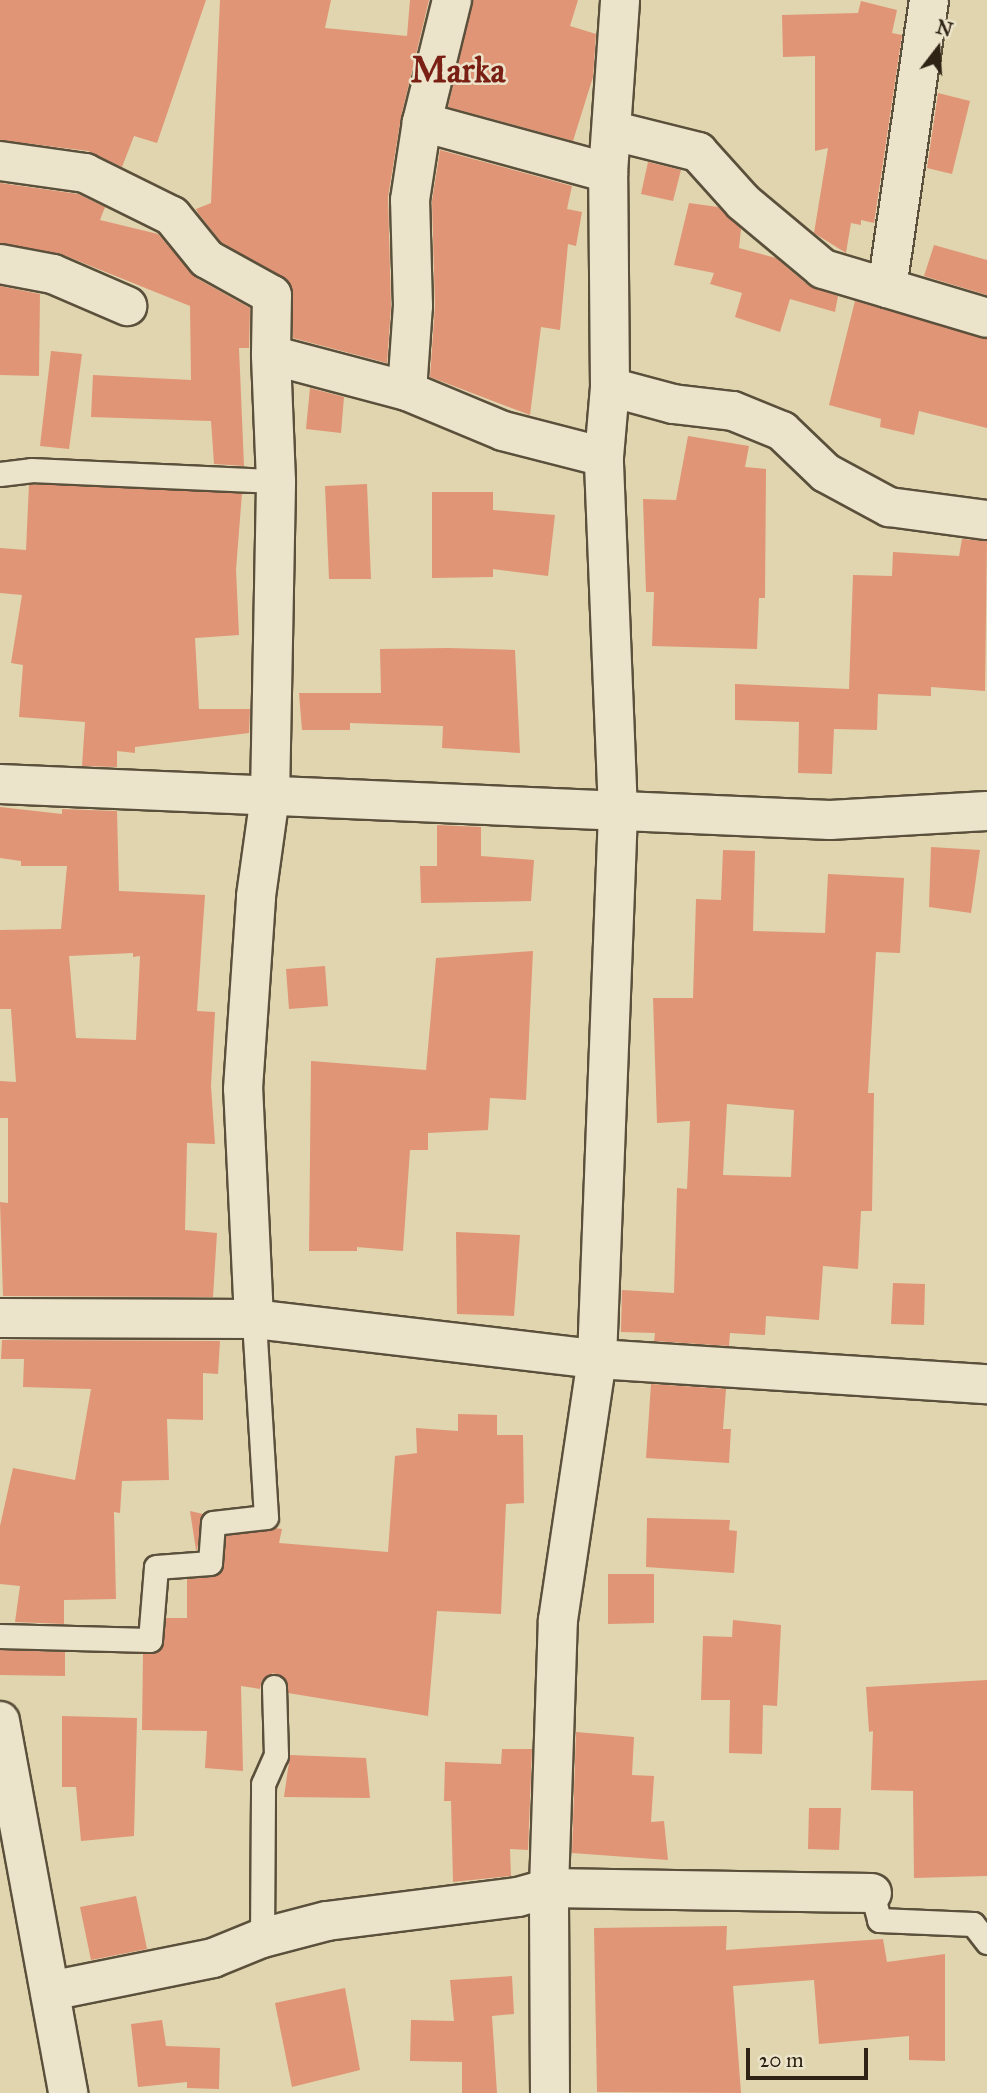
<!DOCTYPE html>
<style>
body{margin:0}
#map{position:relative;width:987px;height:2093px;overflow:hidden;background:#e0d5ae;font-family:"IM FELL Great Primer",serif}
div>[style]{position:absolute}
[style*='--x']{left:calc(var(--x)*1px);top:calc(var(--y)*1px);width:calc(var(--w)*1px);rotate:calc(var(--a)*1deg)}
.building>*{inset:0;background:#e09577}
.roads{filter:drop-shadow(2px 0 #5b503b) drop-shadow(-2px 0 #5b503b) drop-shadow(0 2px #5b503b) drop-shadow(0 -2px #5b503b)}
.service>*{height:23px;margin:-11.5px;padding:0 11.5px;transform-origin:11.5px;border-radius:11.5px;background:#ebe4ca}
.minor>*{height:38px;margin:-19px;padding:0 19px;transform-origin:19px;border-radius:19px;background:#ebe4ca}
span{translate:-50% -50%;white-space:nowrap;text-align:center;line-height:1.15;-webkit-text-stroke:5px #ebe4ca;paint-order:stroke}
.district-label{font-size:35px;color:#7a1f14;font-weight:700}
.north{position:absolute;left:903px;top:14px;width:70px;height:70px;-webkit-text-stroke:5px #ebe4ca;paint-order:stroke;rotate:17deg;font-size:19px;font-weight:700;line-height:28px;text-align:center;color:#2f2315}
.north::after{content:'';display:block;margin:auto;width:24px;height:32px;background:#2f2315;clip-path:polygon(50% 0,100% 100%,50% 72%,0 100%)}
.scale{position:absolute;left:746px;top:2048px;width:122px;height:32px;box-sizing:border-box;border:4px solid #2f2315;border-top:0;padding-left:9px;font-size:21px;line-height:24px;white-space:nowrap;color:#2f2315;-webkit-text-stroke:5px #ebe4ca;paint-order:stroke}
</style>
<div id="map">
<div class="building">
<div style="clip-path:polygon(0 0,206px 0,157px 143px,134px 136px,122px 167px,88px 151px,0 140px)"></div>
<div style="clip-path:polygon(220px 0,331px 0,325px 28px,407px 36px,410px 0,429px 0,401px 117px,388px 197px,391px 306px,387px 363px,293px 338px,290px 284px,221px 242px,198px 213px,196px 209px,211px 203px)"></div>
<div style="clip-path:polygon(473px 0,578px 0,570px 26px,596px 34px,593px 77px,573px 141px,448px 107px)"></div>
<div style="clip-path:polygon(861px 1px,897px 10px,892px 33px,902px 35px,874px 223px,861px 220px,861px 225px,851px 223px,846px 253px,814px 233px,828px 148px,815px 151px,815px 56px,783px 57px,782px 15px,858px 13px)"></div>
<div style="clip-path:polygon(938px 93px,970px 101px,952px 174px,927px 168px)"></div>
<div style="clip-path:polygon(440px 150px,572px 186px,567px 209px,582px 212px,576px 246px,568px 244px,560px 330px,541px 327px,530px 415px,430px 377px,435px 306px,432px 201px)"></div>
<div style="clip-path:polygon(648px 162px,681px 170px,673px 201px,641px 194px)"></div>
<div style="clip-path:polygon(0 183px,78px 194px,105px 207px,100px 220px,158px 234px,196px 278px,250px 308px,249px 348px,239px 348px,244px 466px,214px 464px,211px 421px,91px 417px,93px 375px,191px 380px,190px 306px,61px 254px,0 243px)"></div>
<div style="clip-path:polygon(689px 203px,718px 207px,741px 229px,739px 248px,776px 258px,809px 286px,838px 296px,835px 312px,790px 299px,780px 332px,735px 317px,742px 293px,710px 284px,714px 273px,674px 265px)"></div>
<div style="clip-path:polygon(934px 245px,987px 260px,987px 295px,924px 276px)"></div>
<div style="clip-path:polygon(0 286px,40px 294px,39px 376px,0 375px)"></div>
<div style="clip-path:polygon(855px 301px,987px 339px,987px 428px,919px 411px,914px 435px,880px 427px,881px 419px,829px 405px)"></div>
<div style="clip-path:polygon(51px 351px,82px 354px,69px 449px,40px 446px)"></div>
<div style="clip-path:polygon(310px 388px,344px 397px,341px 433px,306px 429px)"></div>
<div style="clip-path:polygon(688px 436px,749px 446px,745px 467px,766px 469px,765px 598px,759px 598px,757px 649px,652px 646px,654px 592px,646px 592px,643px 499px,676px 500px)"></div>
<div style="clip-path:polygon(29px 484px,242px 493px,236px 570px,239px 635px,195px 638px,199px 709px,250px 709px,249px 733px,135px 747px,135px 753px,117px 751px,117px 767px,82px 766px,85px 722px,19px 717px,23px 665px,11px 663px,22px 595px,0 593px,0 548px,26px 550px)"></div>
<div style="clip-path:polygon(367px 484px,371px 579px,329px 579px,325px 486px)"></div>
<div style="clip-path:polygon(432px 492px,493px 492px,493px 510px,555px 515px,548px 576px,493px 569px,493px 577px,432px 578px)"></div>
<div style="clip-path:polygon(962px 539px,987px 541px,985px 691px,931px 687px,931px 696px,878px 694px,877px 730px,834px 729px,832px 774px,798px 773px,799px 722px,735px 720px,735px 684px,849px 689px,853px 575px,892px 576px,893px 552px,959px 556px)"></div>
<div style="clip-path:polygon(448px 648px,515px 650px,520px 753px,442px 748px,443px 726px,350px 723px,350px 730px,302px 730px,299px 693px,381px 693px,380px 649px)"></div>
<div style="clip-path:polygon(evenodd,0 807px,62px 814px,62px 809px,117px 811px,119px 891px,205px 895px,197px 1011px,215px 1012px,211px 1086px,215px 1144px,187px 1143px,185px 1230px,217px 1233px,213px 1297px,3px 1296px,0 1202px,8px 1203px,8px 1118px,0 1118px,0 1081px,16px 1082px,11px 1009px,0 1009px,0 930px,61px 929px,67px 866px,21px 866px,21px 861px,0 858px,0 807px,133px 953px,133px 957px,140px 956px,136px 1040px,76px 1038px,69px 956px,133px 953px)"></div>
<div style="clip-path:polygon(437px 825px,481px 827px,481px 856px,534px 860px,531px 901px,421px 903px,420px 866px,437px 866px)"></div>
<div style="clip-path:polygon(931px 847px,980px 850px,971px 913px,929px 907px)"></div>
<div style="clip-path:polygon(evenodd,723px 850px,755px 851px,753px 931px,825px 933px,828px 874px,904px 878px,900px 953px,876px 952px,868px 1093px,874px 1093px,872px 1211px,861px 1211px,858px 1269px,823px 1266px,819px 1320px,766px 1316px,765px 1335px,730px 1333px,729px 1346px,654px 1341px,655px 1333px,621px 1332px,622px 1290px,674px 1293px,677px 1188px,687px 1189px,690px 1121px,657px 1123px,653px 998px,693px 998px,696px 899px,721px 900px,723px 850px,727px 1104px,794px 1110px,791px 1177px,723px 1175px,727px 1104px)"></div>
<div style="clip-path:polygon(533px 951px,526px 1100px,490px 1098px,488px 1130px,428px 1133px,428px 1150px,410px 1150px,403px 1251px,357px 1247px,357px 1251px,309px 1251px,311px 1061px,426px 1070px,436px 958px)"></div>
<div style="clip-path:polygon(325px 966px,328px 1006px,289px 1009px,286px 969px)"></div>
<div style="clip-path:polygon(456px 1232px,520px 1235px,514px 1316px,457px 1314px)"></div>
<div style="clip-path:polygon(893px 1283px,925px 1284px,924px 1325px,891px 1324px)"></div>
<div style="clip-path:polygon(2px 1340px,220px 1341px,218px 1374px,203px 1373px,203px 1420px,167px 1419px,169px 1480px,122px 1481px,120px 1513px,114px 1512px,116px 1599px,64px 1600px,64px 1624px,15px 1622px,20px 1586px,0 1584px,0 1526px,13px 1468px,75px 1480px,91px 1389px,23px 1387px,24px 1359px,1px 1359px)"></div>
<div style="clip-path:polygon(651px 1384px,726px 1389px,723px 1429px,731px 1429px,729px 1463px,646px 1458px)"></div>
<div style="clip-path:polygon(458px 1414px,497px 1415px,497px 1435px,523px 1435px,524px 1503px,506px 1504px,501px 1614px,437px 1611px,428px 1716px,288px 1693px,285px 1679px,273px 1673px,262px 1680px,260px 1689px,241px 1686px,243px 1771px,205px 1768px,207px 1731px,142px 1730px,143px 1654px,162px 1647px,166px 1618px,187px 1618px,187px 1579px,212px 1577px,222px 1571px,226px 1536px,275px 1528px,282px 1529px,279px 1543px,388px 1552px,395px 1456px,417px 1453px,416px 1428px,458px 1431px)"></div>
<div style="clip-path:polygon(190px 1511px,203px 1514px,197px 1550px,196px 1550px)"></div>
<div style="clip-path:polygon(647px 1518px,730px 1520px,729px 1530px,737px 1531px,734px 1573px,646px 1567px)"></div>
<div style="clip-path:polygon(608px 1574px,654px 1574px,654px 1623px,608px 1624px)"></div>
<div style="clip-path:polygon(733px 1620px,781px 1625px,777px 1706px,763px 1705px,762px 1754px,729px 1753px,730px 1700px,701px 1700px,703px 1636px,732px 1637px)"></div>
<div style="clip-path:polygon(0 1650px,65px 1652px,65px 1676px,0 1675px)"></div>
<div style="clip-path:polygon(987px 1680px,987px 1876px,914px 1878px,913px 1791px,871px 1790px,873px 1731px,869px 1732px,866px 1687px)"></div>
<div style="clip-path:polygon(62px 1716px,137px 1718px,134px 1836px,81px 1841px,76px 1787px,62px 1787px)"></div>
<div style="clip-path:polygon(576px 1732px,634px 1737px,632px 1775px,654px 1776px,651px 1822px,664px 1821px,668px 1860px,572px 1853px)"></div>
<div style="clip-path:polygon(502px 1749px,532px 1749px,528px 1850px,510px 1849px,511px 1876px,453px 1882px,451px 1801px,444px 1801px,445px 1762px,501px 1764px)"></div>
<div style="clip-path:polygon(290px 1755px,366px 1758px,370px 1798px,284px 1797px)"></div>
<div style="clip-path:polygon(809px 1808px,841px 1808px,839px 1850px,808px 1849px)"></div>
<div style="clip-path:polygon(136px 1896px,147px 1949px,91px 1960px,80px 1907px)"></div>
<div style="clip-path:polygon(727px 1926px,726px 1950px,883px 1939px,887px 1962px,945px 1954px,945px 2061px,909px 2060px,909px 2036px,819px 2044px,814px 1980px,733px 1986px,741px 2093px,597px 2092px,594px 1928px)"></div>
<div style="clip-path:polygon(512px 1976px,514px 2014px,492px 2016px,497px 2093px,462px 2093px,462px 2062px,410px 2061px,411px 2020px,454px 2021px,450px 1980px)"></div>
<div style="clip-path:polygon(345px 1988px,360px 2070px,292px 2087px,275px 2003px)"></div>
<div style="clip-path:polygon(162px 2020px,166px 2046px,220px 2048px,219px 2089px,187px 2088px,187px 2082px,138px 2087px,131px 2024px)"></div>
</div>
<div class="roads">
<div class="service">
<div style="--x:0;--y:474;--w:31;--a:-7"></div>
<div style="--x:31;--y:470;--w:245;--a:2.6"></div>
<div style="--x:0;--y:1636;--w:150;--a:1.5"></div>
<div style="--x:150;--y:1640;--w:73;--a:-85.3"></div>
<div style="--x:156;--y:1567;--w:54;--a:-4.2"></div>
<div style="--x:210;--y:1563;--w:40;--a:-85.7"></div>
<div style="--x:213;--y:1523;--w:53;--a:-6.5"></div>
<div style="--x:266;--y:1517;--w:198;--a:-93.5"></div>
<div style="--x:872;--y:1893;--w:28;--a:75"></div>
<div style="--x:879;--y:1920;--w:94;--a:2.4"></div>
<div style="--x:973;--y:1924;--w:23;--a:52"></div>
<div style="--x:262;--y:1938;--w:154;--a:-89.6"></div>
<div style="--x:263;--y:1784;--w:32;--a:-66"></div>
<div style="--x:276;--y:1755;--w:68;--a:-91.7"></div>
</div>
<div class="minor">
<div style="--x:422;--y:122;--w:126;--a:-76.2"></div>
<div style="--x:614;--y:131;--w:87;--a:14"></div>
<div style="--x:698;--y:152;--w:67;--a:48"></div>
<div style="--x:743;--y:202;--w:104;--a:39.9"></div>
<div style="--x:823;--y:269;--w:171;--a:16.6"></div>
<div style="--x:0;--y:161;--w:86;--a:8"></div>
<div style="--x:85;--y:173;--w:97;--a:26.3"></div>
<div style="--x:172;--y:216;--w:55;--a:50.9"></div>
<div style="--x:207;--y:259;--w:74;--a:29"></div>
<div style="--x:272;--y:295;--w:60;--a:91"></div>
<div style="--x:271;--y:355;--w:141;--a:14.8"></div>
<div style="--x:407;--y:391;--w:104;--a:22.6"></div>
<div style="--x:503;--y:431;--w:104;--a:14.4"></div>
<div style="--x:0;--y:264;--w:54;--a:10.7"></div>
<div style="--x:53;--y:274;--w:81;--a:23.4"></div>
<div style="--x:887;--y:288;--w:291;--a:-81.7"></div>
<div style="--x:610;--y:387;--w:65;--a:15.1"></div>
<div style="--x:673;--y:404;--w:60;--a:6.7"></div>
<div style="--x:733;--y:411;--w:53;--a:22.2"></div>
<div style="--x:782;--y:431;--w:61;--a:43.7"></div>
<div style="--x:826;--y:473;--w:72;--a:28.4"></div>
<div style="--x:889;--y:507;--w:99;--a:7.6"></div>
<div style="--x:407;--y:391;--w:85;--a:-86"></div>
<div style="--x:413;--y:306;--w:106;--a:-91.6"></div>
<div style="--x:410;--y:200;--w:79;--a:-81.3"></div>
<div style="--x:422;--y:122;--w:193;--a:15.3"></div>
<div style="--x:0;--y:784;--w:831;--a:2.48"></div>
<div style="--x:830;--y:820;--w:157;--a:-3.3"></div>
<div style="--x:0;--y:1318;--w:254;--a:0.2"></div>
<div style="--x:254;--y:1319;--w:345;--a:6.7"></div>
<div style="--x:597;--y:1359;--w:391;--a:3.7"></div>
<div style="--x:254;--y:1319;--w:230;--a:-92.7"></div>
<div style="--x:243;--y:1089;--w:193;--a:-86.1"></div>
<div style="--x:256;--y:896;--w:100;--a:-82"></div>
<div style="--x:270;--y:797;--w:316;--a:-88.9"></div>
<div style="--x:276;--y:481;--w:126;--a:-92.3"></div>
<div style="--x:0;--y:1721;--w:378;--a:79.6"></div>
<div style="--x:50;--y:1991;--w:166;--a:-11.4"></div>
<div style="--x:213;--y:1958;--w:53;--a:-22.2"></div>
<div style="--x:262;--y:1938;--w:67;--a:-14.7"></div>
<div style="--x:327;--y:1921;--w:193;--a:-7.2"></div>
<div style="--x:518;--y:1897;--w:32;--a:-16"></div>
<div style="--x:549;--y:1888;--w:323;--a:0.9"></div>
<div style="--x:550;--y:2093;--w:205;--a:-90.3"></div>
<div style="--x:549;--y:1888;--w:268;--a:-88.1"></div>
<div style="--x:558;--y:1620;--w:264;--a:-81.5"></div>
<div style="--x:597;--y:1359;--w:547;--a:-87.8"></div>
<div style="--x:618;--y:812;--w:355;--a:-92.3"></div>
<div style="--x:604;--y:457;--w:70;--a:-85.1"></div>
<div style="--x:610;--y:387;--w:214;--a:-90.5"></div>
<div style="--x:608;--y:173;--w:173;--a:-86"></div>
</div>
</div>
<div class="district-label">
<span style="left:458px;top:71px">Marka</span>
</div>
<div class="north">N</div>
<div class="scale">20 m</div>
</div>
